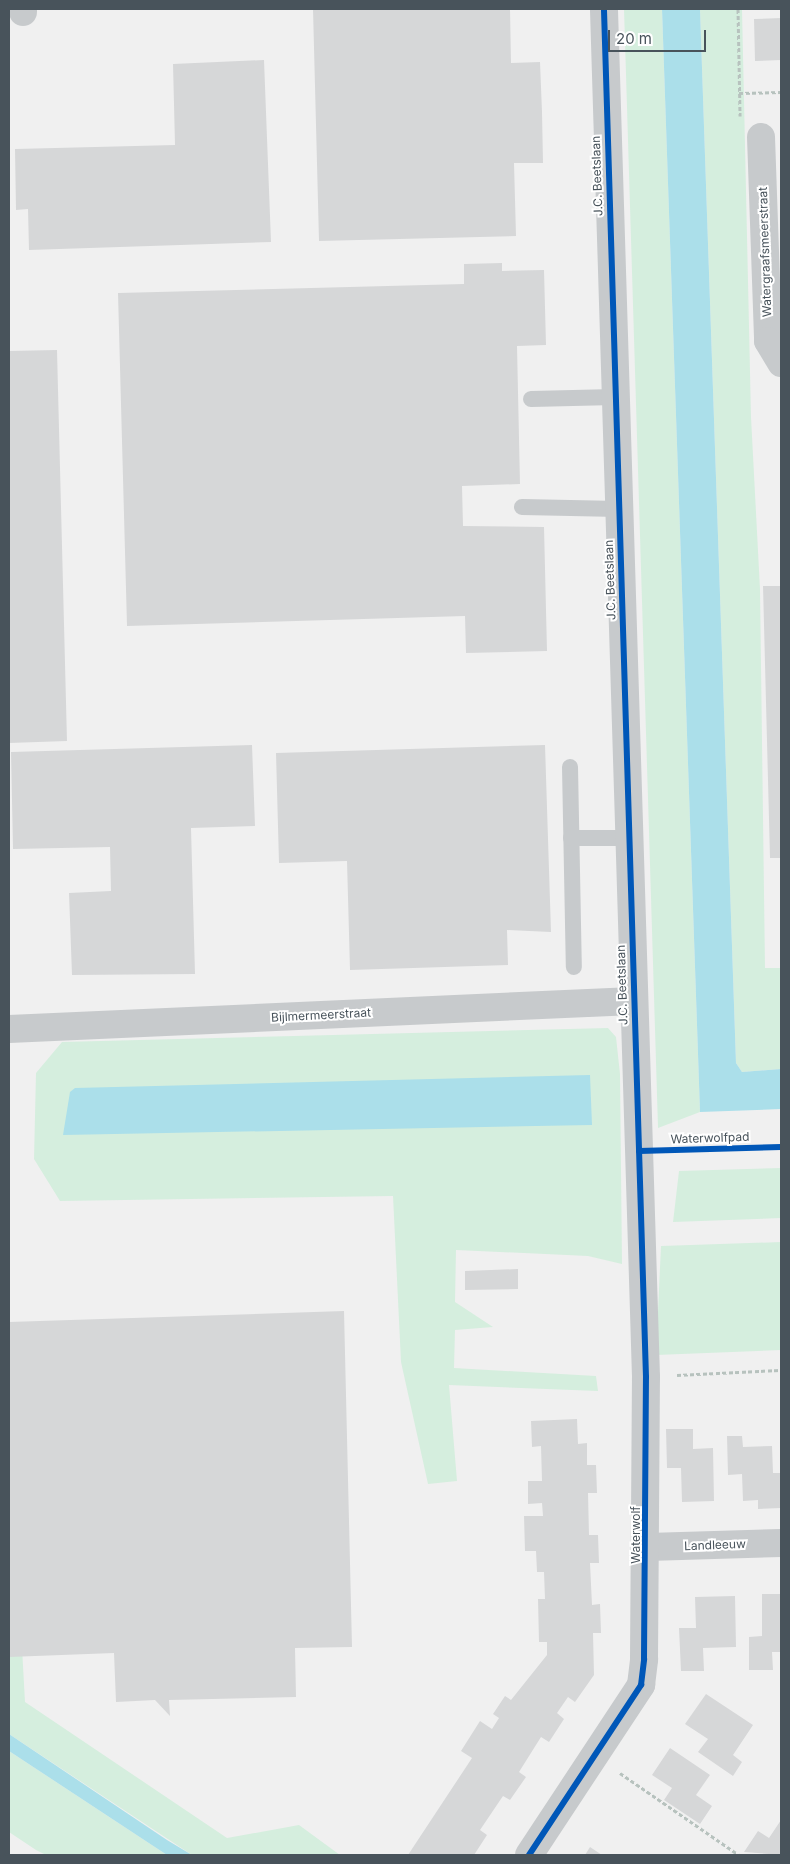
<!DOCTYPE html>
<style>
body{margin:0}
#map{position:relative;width:790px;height:1864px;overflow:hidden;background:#f0f0f0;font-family:Inter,sans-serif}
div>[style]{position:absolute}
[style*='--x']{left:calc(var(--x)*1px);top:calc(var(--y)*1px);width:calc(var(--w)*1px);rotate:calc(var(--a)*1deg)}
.green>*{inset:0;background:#d5eede}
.water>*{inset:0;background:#abdfea}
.building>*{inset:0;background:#d6d7d8}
.path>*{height:3px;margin-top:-1.5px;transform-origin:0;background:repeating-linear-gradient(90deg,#b7c2be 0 4px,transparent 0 6.5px)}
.lane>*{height:16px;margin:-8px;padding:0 8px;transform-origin:8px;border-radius:8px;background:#c7cacc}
.street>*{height:28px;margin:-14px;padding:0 14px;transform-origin:14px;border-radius:14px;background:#c7cacc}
.cycleway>*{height:6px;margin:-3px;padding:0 3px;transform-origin:3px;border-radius:3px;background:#0057b8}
span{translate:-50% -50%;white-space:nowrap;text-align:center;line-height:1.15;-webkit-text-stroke:4px #fff;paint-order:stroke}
.street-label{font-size:12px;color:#48535b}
.frame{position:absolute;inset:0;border:10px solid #48535b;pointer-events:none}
.scale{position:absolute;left:608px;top:30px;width:98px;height:22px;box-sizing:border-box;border:2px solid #48535b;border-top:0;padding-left:6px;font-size:15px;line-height:18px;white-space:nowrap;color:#48535b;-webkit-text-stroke:4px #fff;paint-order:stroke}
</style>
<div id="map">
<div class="green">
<div style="clip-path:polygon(624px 9px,662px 9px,700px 1112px,658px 1128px)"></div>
<div style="clip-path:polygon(700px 9px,742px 9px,751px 417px,760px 589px,765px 968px,781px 968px,781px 1069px,742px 1072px,736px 1063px)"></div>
<div style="clip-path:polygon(608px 1028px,616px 1037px,620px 1074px,622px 1264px,588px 1256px,456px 1250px,455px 1302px,493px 1327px,455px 1330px,454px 1368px,596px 1376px,598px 1391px,449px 1385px,457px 1481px,428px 1484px,401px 1362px,393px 1196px,60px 1201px,34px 1159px,36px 1073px,62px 1042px)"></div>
<div style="clip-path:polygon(781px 1168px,781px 1218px,673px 1222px,679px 1171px)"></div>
<div style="clip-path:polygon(781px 1242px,781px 1350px,656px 1355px,661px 1246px)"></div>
<div style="clip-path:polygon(9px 1410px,25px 1702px,227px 1838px,299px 1825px,340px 1855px,192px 1855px,9px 1734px)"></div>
<div style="clip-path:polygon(9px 1751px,167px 1855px,46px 1855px,36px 1850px,9px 1832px)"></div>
</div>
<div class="water">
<div style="clip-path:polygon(662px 9px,700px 9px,736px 1063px,742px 1072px,781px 1069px,781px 1109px,700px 1112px)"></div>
<div style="clip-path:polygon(590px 1075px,592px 1125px,63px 1135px,70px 1092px,75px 1088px)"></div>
<div style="clip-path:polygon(9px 1734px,167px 1840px,192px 1855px,167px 1855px,9px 1751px)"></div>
</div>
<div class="building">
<div style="clip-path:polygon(313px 9px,510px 9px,511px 63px,540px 62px,542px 112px,543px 163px,514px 163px,516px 236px,319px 241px)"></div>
<div style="clip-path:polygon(781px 18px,781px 60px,755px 61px,754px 19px)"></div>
<div style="clip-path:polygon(264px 60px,271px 242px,29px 250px,28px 209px,16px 210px,15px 149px,175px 145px,173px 64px)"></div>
<div style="clip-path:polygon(502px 263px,502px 271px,544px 270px,546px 345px,517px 346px,520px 484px,462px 486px,463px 526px,544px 527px,547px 651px,466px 653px,465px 616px,127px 626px,118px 293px,464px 284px,464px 264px)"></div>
<div style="clip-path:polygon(57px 350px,67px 741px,9px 743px,9px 351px)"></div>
<div style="clip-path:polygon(763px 586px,781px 586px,781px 858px,770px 858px)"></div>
<div style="clip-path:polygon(252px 745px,255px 826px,191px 828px,195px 974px,72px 975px,69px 893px,111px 891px,110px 847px,13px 849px,11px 752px)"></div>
<div style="clip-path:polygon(545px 745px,551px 932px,507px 930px,508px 965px,350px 970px,347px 861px,279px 863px,276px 753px)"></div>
<div style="clip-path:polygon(518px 1269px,518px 1289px,465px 1290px,465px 1271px)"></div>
<div style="clip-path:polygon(344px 1311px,352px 1647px,295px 1648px,296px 1697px,169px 1700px,170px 1716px,155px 1700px,116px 1702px,114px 1653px,9px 1657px,9px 1322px)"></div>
<div style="clip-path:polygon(577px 1419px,578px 1444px,587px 1443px,587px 1465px,596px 1465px,597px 1493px,588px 1493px,589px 1535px,598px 1535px,599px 1563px,590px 1563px,592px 1605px,600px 1604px,601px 1633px,593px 1633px,594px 1675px,575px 1702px,568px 1697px,557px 1713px,564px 1719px,549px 1742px,541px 1737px,519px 1772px,526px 1777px,510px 1800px,503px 1796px,480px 1830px,487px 1835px,474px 1855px,408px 1855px,472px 1758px,461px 1751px,480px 1721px,492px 1729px,499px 1718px,493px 1714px,505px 1696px,511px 1700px,547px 1655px,547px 1642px,539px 1642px,538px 1599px,545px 1599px,544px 1572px,537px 1572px,536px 1551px,525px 1551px,524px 1516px,543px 1516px,542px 1503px,528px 1504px,528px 1481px,542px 1481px,541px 1446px,532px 1447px,531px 1421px)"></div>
<div style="clip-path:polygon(666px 1429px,693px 1429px,693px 1449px,713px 1448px,714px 1501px,682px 1502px,681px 1468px,667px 1468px)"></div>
<div style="clip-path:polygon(727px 1436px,742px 1436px,743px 1447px,772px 1446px,773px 1473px,780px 1473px,781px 1508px,758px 1509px,758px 1500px,743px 1501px,742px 1474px,728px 1475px)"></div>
<div style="clip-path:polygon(762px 1594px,781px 1594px,781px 1652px,772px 1652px,773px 1670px,749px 1670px,749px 1637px,762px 1636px)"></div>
<div style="clip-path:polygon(735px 1596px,736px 1647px,703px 1648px,704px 1671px,681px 1671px,679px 1628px,696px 1628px,695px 1597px)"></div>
<div style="clip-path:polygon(706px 1694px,753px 1725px,733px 1755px,742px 1762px,733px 1776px,698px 1752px,708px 1739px,685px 1724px)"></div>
<div style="clip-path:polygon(670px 1748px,710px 1775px,696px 1795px,712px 1806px,700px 1824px,664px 1800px,672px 1788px,652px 1775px)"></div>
<div style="clip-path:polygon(781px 1820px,781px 1855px,744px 1852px,758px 1831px,769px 1838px)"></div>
<div style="clip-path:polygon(590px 1847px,602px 1855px,585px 1855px)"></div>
</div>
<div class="path">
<div style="--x:738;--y:9;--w:107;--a:88.9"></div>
<div style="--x:739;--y:93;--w:42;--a:-1.4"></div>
<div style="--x:677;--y:1375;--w:104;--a:-2.8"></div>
<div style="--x:620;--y:1773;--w:145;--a:34.6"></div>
</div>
<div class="lane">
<div style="--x:531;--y:399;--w:84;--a:-1.4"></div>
<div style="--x:522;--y:507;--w:97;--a:1.2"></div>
<div style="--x:570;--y:767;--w:200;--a:88.9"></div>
<div style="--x:571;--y:838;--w:57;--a:0"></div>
</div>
<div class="street">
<div style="--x:23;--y:9;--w:3;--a:90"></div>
<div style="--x:761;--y:137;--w:204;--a:88"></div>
<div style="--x:768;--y:341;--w:26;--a:59"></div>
<div style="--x:9;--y:1029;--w:625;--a:-2.57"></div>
<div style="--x:648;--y:1547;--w:133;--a:-1.7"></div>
<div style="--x:529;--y:1855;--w:204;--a:-56.6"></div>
<div style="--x:641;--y:1685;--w:26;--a:-83"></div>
<div style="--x:644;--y:1659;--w:282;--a:-89.6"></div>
<div style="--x:646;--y:1377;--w:1369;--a:-91.76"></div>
</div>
<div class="cycleway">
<div style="--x:639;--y:1151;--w:142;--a:-1.6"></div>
<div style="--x:529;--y:1855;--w:204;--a:-56.6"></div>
<div style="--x:641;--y:1685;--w:26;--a:-83"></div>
<div style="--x:644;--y:1659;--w:282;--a:-89.6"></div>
<div style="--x:646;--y:1377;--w:1369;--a:-91.76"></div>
</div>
<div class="street-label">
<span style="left:597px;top:176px;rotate:-92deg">J.C. Beetslaan</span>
<span style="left:765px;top:252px;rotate:-92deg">Watergraafsmeerstraat</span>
<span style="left:610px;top:580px;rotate:-92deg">J.C. Beetslaan</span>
<span style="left:622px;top:985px;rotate:-92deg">J.C. Beetslaan</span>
<span style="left:321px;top:1015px;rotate:-3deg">Bijlmermeerstraat</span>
<span style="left:710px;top:1138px;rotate:-2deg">Waterwolfpad</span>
<span style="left:636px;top:1535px;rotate:-90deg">Waterwolf</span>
<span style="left:715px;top:1545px;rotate:-2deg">Landleeuw</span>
</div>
<div class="frame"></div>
<div class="scale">20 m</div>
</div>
